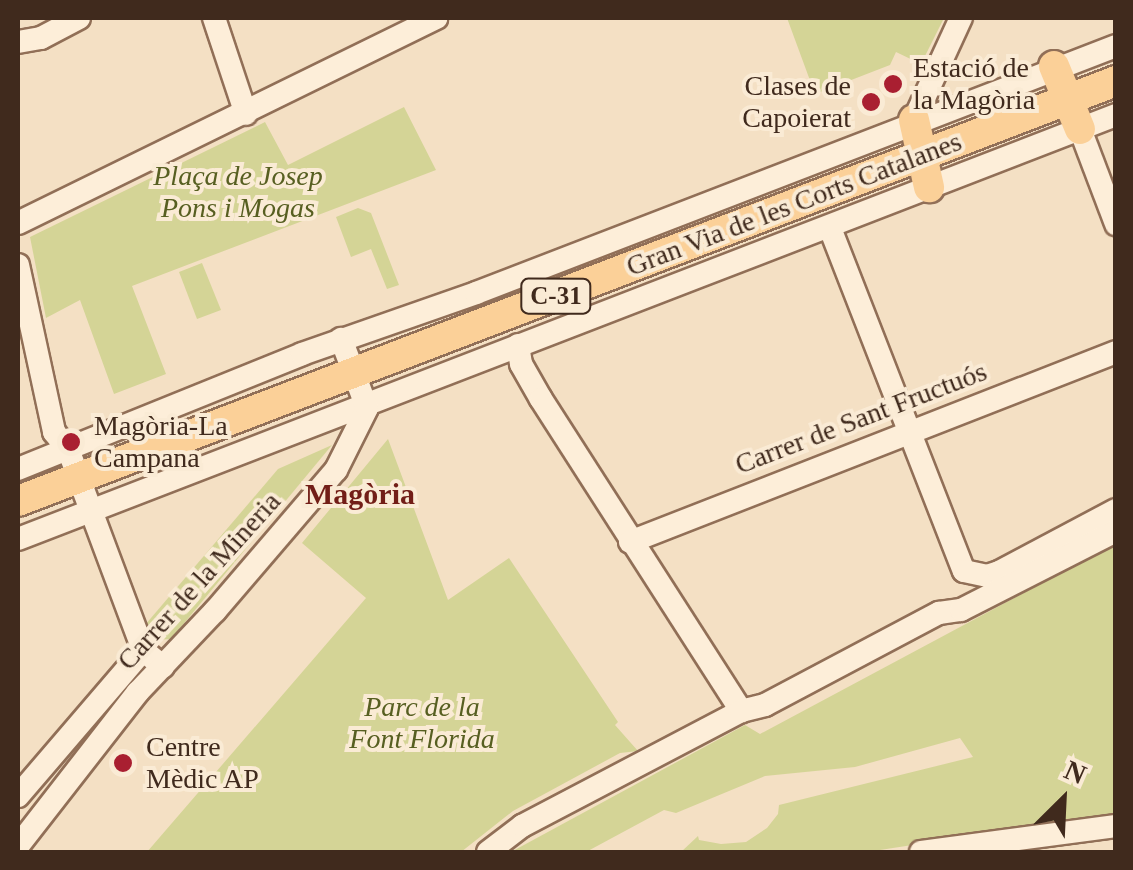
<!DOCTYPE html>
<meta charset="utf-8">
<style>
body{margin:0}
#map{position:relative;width:1133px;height:870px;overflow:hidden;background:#f4e0c4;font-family:Georgia,serif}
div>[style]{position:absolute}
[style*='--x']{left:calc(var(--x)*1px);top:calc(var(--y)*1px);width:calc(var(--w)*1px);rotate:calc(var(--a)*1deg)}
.green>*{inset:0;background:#d4d496}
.roads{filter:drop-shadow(2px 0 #916f57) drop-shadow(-2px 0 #916f57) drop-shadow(0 2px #916f57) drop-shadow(0 -2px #916f57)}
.minor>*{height:22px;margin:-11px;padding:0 11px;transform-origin:11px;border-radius:11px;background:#fdeed9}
.major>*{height:30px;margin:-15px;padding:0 15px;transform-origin:15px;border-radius:15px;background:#fbd098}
.dots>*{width:28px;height:28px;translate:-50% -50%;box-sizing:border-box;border:5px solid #faebd5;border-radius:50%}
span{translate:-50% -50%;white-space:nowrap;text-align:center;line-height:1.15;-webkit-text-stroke:8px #faebd5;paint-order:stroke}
.shield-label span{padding:2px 8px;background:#faebd5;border:2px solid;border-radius:8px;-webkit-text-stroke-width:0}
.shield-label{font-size:25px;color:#402a1d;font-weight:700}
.poi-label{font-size:28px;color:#402a1d}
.left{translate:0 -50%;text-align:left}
.right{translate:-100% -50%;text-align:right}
.park-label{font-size:28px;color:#575f21;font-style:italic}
.street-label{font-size:28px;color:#402a1d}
.neighbourhood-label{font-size:30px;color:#721e17;font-weight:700}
.frame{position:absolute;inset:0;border:20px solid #402a1d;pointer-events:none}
.north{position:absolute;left:1013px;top:750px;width:100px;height:100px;-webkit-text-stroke:8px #faebd5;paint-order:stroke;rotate:24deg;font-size:28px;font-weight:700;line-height:40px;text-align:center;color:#402a1d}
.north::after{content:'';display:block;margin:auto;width:35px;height:45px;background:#402a1d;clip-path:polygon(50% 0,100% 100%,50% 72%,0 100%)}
</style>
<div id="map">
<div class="green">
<div style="clip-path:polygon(787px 18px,944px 18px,921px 64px,896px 52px,890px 65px,815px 94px)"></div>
<div style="clip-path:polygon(404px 107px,436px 170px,132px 286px,166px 374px,114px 394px,80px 300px,46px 318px,30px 237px,265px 122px,288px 165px)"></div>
<div style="clip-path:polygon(358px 208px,371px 213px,399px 285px,387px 289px,371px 249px,351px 257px,336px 217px)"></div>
<div style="clip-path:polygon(202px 263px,221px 310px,197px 319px,179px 272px)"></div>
<div style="clip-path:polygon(388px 439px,448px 600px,509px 558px,618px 722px,615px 725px,638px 751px,620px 753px,513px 811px,461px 852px,147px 852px,366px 598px,302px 543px)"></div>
<div style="clip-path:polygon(332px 445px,171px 639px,154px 640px,145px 625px,278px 469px)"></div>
<div style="clip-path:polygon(1115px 544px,1115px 814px,867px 852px,681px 852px,698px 836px,699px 840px,721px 844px,746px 842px,767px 828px,778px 814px,779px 805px,973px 757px,960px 738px,855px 767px,765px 776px,676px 813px,664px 810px,586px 852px,511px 852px,745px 725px,760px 734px)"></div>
</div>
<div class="roads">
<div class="minor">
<div style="--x:214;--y:18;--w:101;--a:71.6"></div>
<div style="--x:18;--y:42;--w:23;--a:-10"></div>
<div style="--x:41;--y:38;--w:43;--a:-27.8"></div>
<div style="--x:914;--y:120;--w:112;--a:-65.3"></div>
<div style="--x:1080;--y:129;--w:102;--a:69.2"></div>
<div style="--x:18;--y:223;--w:466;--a:-26.1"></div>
<div style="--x:830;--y:228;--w:368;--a:68.7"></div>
<div style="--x:964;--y:571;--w:24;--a:12"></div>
<div style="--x:987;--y:576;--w:13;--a:-18"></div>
<div style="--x:999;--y:572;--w:132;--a:-27.9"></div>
<div style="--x:18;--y:265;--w:171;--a:77.8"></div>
<div style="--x:54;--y:432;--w:22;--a:51"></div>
<div style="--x:68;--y:449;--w:215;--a:69.5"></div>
<div style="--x:143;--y:650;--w:26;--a:40"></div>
<div style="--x:518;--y:345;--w:19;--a:81"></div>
<div style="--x:521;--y:364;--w:40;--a:60.3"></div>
<div style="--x:541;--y:399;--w:371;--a:57.3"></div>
<div style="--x:18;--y:469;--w:306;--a:-22"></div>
<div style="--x:302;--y:354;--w:184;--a:-19.3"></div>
<div style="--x:476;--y:293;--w:686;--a:-21.1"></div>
<div style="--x:18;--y:539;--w:1177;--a:-21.11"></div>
<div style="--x:630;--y:542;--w:522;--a:-21.35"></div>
<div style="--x:18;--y:796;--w:192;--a:-49.4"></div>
<div style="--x:18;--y:846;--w:195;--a:-52.1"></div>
<div style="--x:138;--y:692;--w:112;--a:-46.5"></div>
<div style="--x:215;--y:611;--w:186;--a:-49.4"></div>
<div style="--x:336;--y:470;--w:69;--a:-63.4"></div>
<div style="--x:367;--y:408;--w:74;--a:-110.6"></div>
<div style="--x:488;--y:852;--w:43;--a:-37.4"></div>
<div style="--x:522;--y:826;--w:247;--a:-27.7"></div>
<div style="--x:741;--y:711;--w:25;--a:-14"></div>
<div style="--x:765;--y:705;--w:197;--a:-27.9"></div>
<div style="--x:939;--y:613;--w:22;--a:-8"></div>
<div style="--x:961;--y:610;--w:174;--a:-27"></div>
<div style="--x:921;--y:852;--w:197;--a:-7.6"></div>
</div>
<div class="major">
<div style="--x:1054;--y:66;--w:68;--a:67.6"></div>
<div style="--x:914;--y:120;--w:69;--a:77.4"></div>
<div style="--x:18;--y:501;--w:1176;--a:-20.93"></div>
</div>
</div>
<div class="dots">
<div style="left:893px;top:84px;background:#a91f31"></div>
<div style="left:871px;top:102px;background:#a91f31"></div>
<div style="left:71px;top:442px;background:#a91f31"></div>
<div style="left:123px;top:763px;background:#a91f31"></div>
</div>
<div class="shield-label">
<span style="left:556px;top:296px">C-31</span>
</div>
<div class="poi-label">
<span class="left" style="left:913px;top:84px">Estació de<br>la Magòria</span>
<span class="right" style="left:851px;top:102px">Clases de<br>Capoierat</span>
<span class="left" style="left:94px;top:442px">Magòria-La<br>Campana</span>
<span class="left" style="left:146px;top:763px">Centre<br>Mèdic AP</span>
</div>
<div class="park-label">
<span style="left:238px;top:192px">Plaça de Josep<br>Pons i Mogas</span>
<span style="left:422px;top:723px">Parc de la<br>Font Florida</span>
</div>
<div class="street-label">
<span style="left:794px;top:204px;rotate:-21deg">Gran Via de les Corts Catalanes</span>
<span style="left:861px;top:418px;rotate:-21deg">Carrer de Sant Fructuós</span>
<span style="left:199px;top:581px;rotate:-48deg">Carrer de la Mineria</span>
</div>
<div class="neighbourhood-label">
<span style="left:360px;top:494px">Magòria</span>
</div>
<div class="frame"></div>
<div class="north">N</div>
</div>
